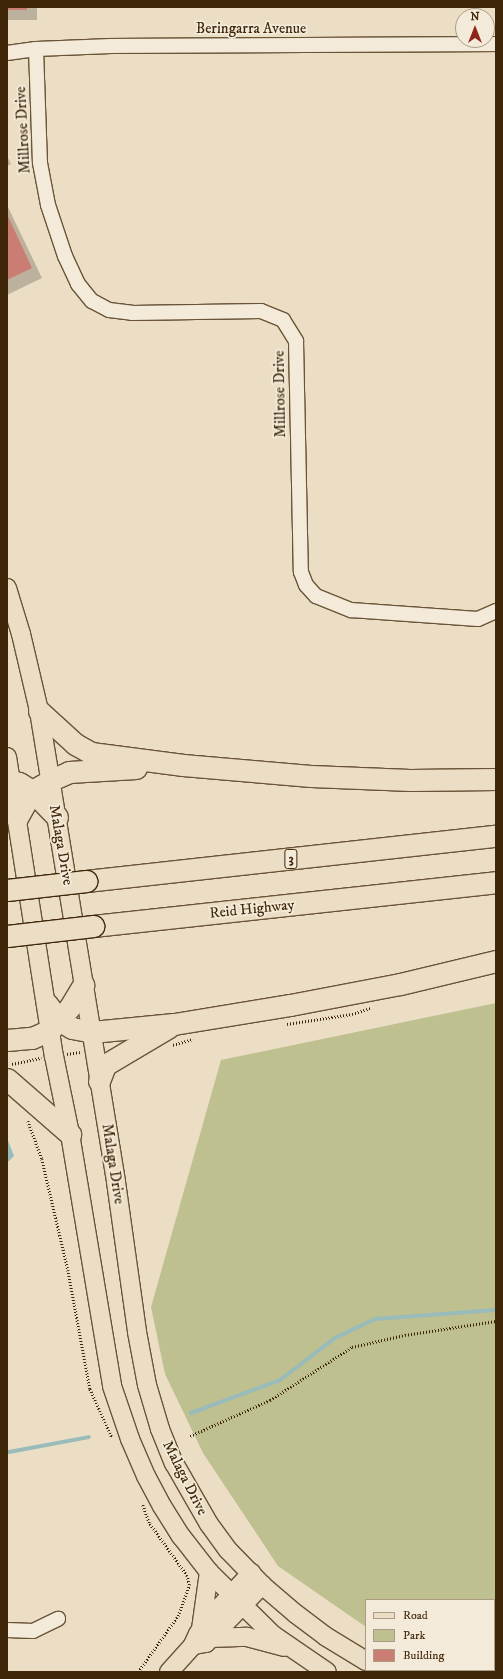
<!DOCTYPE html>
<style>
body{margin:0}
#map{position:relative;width:503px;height:1679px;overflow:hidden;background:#ecdec5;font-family:"IM FELL DW Pica",serif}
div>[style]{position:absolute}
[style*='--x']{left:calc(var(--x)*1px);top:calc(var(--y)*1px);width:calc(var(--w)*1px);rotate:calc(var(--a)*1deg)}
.green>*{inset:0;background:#bec090}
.water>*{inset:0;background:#99bbba}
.shadow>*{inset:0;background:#0003}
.stream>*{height:4px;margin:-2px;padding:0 2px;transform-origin:2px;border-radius:2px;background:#99bbba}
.building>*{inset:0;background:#ca7e73}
.path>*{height:2.5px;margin-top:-1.25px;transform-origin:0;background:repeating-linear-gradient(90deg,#3f2609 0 1px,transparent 0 3px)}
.roads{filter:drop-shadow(1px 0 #6a5438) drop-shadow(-1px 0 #6a5438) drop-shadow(0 1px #6a5438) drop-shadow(0 -1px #6a5438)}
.minor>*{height:14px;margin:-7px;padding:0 7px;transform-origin:7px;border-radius:7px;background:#f3ead9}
.major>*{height:18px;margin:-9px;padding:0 9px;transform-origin:9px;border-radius:9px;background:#ecdec5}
.highway>*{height:21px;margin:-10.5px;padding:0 10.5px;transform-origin:10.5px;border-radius:10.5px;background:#ecdec5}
.bridges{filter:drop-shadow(1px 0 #3f2609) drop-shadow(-1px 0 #3f2609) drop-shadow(0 1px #3f2609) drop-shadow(0 -1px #3f2609)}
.highway-bridge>*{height:21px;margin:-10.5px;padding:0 10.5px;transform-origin:10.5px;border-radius:10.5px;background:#ecdec5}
span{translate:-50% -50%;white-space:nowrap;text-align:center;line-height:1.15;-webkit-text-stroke:3.5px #f3ead9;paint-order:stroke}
.shield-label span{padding:1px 3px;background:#f3ead9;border:1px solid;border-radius:3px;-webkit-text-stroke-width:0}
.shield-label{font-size:14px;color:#3f2609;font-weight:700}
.street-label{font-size:15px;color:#3f2609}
.frame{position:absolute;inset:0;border:8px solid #3f2609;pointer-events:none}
.legend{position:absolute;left:365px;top:1599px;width:130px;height:72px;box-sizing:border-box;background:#f3ead9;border:1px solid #ab9c86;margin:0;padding:5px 7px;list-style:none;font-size:12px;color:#3f2609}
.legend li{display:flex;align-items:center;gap:8px;height:20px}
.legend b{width:20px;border:1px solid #ab9c86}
.north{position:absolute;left:455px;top:8px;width:40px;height:40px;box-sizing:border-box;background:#f3ead9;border:1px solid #ab9c86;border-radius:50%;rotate:0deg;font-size:11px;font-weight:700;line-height:16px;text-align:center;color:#3f2609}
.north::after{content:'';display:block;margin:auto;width:14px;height:18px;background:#8f2418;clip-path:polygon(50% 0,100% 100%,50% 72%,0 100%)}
</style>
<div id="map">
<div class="green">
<div style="clip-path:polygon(496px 1003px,496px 1672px,462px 1672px,458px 1670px,494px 1670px,494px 1600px,366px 1600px,366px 1627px,278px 1566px,203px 1453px,165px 1374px,151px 1307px,221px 1060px)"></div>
</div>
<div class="water">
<div style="clip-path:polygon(7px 1138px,14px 1156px,7px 1163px)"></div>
</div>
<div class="shadow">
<div style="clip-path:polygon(7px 7px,37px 7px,37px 20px,7px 20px)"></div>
<div style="clip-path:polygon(7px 156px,11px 164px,7px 166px)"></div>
<div style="clip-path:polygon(7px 205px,42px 278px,7px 295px)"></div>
</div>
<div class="stream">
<div style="--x:191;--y:1413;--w:95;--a:-20.3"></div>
<div style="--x:280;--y:1380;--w:69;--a:-37.4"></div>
<div style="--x:335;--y:1338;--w:44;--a:-25.4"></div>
<div style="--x:375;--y:1319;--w:121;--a:-4.3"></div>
<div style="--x:9;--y:1452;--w:81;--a:-10.6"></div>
</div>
<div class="building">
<div style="clip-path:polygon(7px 7px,27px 7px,27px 10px,7px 10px)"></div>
<div style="clip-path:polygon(7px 214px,32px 268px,7px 280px)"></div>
</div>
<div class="path">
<div style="--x:287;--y:1024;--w:66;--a:-8.7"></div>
<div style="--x:352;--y:1014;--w:19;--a:-18"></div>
<div style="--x:173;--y:1045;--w:21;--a:-17"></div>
<div style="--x:67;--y:1054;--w:13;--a:-9"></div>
<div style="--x:12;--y:1064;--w:30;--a:-12"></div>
<div style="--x:28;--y:1121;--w:40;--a:69.8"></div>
<div style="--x:42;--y:1159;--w:114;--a:76.8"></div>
<div style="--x:68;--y:1270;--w:121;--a:79.5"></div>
<div style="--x:90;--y:1389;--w:53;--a:65.4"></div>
<div style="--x:190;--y:1436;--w:88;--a:-24.2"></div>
<div style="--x:270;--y:1400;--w:98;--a:-32.9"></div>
<div style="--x:352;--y:1347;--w:54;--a:-12.8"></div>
<div style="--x:405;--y:1335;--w:92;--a:-8.7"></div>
<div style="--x:138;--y:1672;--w:69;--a:-54.5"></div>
<div style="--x:178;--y:1616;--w:33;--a:-70"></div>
<div style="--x:189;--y:1585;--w:9;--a:-103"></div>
<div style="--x:187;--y:1576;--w:65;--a:-125.6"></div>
<div style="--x:149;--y:1523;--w:20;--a:-110"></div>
</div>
<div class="roads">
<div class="minor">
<div style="--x:36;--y:49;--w:114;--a:88"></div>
<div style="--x:40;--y:163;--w:43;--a:79.2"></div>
<div style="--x:48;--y:205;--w:54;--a:71.6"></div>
<div style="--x:65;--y:256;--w:31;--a:65"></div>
<div style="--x:78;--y:284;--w:22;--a:51"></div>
<div style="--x:92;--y:301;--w:19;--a:28"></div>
<div style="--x:109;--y:310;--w:23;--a:7"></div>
<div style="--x:132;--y:313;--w:129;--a:-0.9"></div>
<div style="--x:261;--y:311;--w:24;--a:22"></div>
<div style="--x:283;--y:320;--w:25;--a:58"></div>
<div style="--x:296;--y:341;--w:231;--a:88.8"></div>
<div style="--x:301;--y:572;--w:14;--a:69"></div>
<div style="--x:306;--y:585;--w:15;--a:48"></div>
<div style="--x:316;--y:596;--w:38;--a:22"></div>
<div style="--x:351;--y:610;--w:127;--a:4.1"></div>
<div style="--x:478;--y:619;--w:20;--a:-24"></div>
<div style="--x:7;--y:53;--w:29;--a:-8"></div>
<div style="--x:36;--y:49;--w:75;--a:-2.3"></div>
<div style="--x:111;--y:46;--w:385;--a:-0.3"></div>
<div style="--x:7;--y:1630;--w:26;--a:2"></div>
<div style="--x:33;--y:1631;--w:28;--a:-26"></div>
</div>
<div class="major">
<div style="--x:7;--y:588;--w:48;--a:73.1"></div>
<div style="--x:21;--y:634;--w:79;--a:76.8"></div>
<div style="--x:39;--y:711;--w:477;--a:80.7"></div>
<div style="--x:116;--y:1182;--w:151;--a:82"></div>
<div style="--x:137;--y:1332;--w:54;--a:79.3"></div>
<div style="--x:147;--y:1385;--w:46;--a:73.5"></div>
<div style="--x:160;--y:1429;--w:37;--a:68"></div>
<div style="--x:174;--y:1463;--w:70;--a:60.2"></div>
<div style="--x:209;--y:1524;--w:32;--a:54"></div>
<div style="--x:228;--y:1550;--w:49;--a:45.8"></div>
<div style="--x:262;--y:1585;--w:45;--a:40.5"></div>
<div style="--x:296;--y:1614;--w:36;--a:37"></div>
<div style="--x:325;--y:1636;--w:48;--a:31.4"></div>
<div style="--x:7;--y:757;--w:303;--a:81.1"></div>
<div style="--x:54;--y:1056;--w:80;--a:78.4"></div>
<div style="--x:70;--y:1134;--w:255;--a:80.5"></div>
<div style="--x:112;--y:1386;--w:56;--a:71.2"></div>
<div style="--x:130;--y:1439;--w:40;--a:66.6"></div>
<div style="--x:146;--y:1476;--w:34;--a:62"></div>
<div style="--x:162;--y:1506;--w:36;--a:58"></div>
<div style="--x:181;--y:1536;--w:46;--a:52.1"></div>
<div style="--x:209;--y:1572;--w:90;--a:44.5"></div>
<div style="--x:273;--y:1635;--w:65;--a:34.4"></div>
<div style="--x:201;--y:1629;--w:58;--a:-82"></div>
<div style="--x:210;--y:1638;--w:37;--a:-2"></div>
<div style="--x:247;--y:1637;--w:38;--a:15"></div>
<div style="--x:193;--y:1645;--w:13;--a:-9"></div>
<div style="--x:206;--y:1643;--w:81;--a:-46"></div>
<div style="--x:378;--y:1670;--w:4;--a:34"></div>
<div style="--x:169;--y:1672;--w:36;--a:-48"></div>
<div style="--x:193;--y:1645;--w:12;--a:-66"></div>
<div style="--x:198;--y:1634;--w:36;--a:-51"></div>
<div style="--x:221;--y:1606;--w:45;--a:-47.7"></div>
</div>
<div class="highway">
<div style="--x:39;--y:711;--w:49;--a:42.5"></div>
<div style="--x:75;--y:744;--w:18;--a:29"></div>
<div style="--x:91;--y:753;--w:93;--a:7.4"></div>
<div style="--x:183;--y:765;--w:128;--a:4.9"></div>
<div style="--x:311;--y:776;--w:99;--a:2.3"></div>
<div style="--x:410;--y:780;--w:86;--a:-0.7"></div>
<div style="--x:7;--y:780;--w:12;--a:14"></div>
<div style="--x:19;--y:783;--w:15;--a:32"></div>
<div style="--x:32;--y:791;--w:36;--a:46"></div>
<div style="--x:17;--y:818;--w:31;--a:-61"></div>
<div style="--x:32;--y:791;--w:20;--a:-30"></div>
<div style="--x:49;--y:781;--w:22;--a:-24"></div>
<div style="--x:69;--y:772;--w:67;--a:-3.4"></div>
<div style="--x:86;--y:881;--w:412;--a:-6.3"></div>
<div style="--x:93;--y:926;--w:405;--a:-6.2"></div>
<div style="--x:47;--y:1004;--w:20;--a:53"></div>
<div style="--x:59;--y:1020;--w:15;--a:32"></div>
<div style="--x:72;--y:1028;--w:20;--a:11"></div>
<div style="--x:92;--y:1032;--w:82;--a:-5.6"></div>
<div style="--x:174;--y:1024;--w:118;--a:-9.3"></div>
<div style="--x:290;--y:1005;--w:112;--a:-10.8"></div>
<div style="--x:400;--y:984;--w:99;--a:-13.5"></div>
<div style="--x:7;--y:1040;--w:25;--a:-5"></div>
<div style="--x:32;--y:1038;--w:20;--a:-24"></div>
<div style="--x:50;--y:1030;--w:30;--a:-49"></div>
<div style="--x:70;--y:1007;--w:26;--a:-59"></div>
<div style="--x:7;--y:1079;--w:84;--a:41.1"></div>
<div style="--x:99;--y:1081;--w:17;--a:-69"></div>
<div style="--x:105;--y:1065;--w:74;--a:-30.7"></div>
</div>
</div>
<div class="bridges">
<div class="highway-bridge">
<div style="--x:7;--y:890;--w:80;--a:-6.5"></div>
<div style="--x:7;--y:936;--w:87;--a:-6.6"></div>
</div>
</div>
<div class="shield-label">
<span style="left:291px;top:859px">3</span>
</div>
<div class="street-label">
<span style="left:251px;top:29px">Beringarra Avenue</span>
<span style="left:23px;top:130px;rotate:-93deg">Millrose Drive</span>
<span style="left:280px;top:394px;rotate:-91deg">Millrose Drive</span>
<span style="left:61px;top:845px;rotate:80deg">Malaga Drive</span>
<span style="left:252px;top:909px;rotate:-6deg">Reid Highway</span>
<span style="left:113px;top:1164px;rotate:81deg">Malaga Drive</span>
<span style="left:185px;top:1478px;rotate:63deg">Malaga Drive</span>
</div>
<div class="frame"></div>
<ul class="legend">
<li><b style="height:5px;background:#ecdec5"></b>Road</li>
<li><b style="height:11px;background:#bec090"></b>Park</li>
<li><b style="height:11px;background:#ca7e73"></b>Building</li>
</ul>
<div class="north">N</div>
</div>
